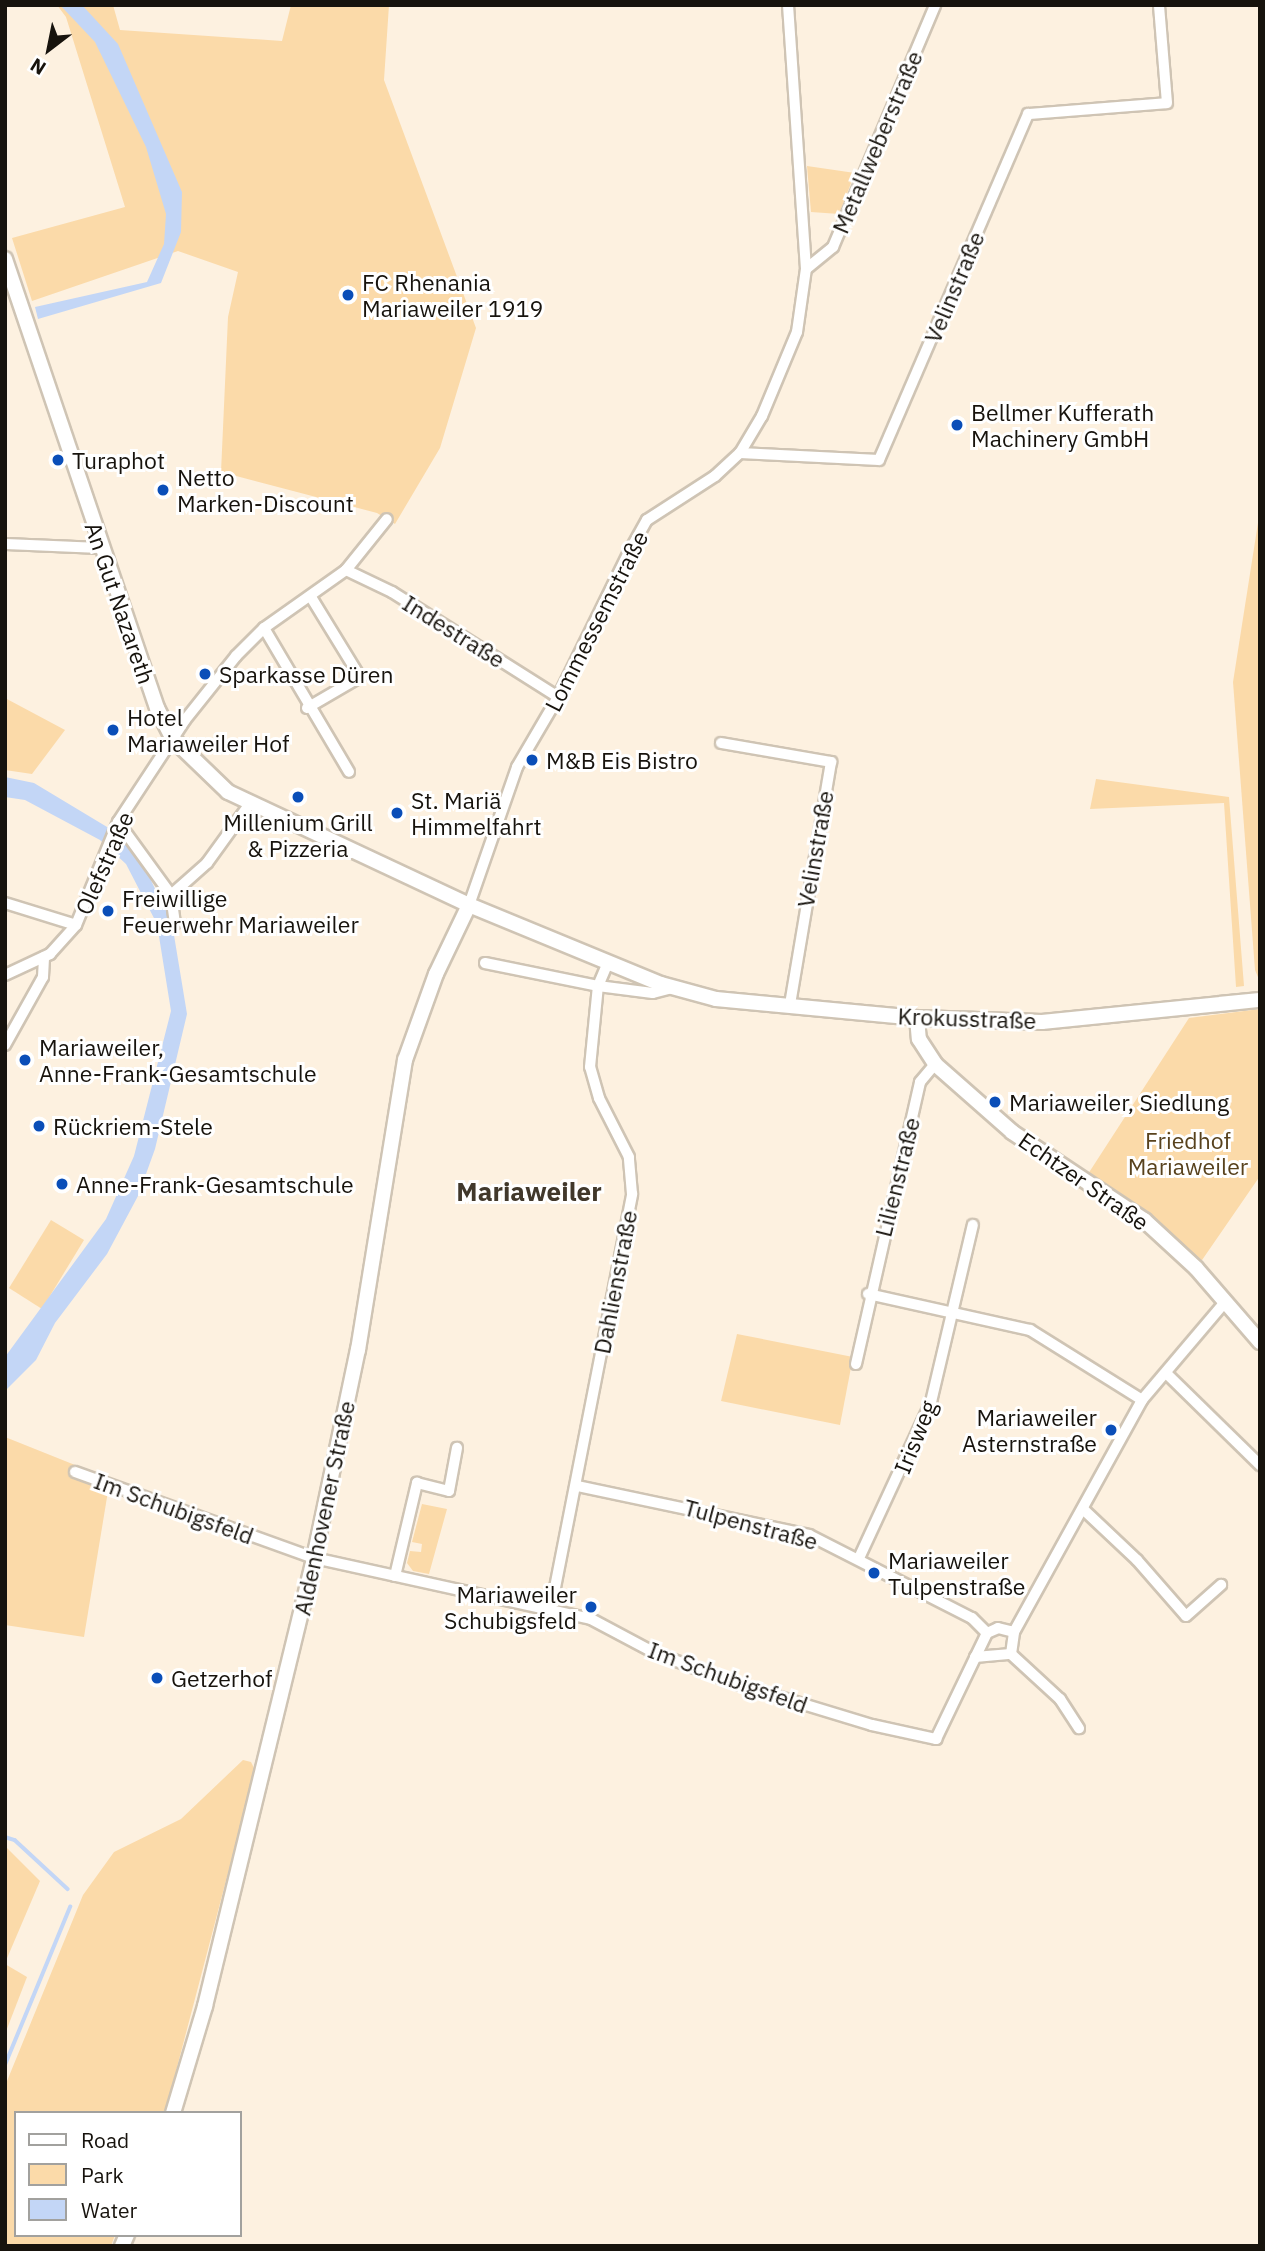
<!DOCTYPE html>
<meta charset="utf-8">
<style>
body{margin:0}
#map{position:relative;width:1265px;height:2251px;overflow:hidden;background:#fdf1e0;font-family:"IBM Plex Sans",sans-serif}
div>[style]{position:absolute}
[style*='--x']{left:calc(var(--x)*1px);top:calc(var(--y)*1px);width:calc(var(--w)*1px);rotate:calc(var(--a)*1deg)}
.green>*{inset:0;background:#fbdaa9}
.water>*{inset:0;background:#c3d6f6}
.stream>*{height:3.5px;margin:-1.75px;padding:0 1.75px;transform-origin:1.75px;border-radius:1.75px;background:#c3d6f6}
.roads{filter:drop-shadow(2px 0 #cfc4b4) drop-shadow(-2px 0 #cfc4b4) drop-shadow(0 2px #cfc4b4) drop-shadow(0 -2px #cfc4b4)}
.street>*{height:10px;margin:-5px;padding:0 5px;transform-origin:5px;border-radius:5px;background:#fff}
.secondary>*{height:14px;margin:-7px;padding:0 7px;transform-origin:7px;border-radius:7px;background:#fff}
.dots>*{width:19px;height:19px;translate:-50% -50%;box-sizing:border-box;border:4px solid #fff;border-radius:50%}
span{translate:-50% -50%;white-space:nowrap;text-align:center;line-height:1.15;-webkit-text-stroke:6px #fff;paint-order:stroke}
.street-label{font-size:23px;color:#17130d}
.poi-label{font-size:23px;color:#17130d}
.left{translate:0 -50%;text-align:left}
.right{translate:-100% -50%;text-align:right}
.park-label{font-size:23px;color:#58421d}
.quarter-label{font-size:26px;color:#41382b;font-weight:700}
.frame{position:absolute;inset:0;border:7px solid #17130d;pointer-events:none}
.legend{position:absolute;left:14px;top:2111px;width:228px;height:126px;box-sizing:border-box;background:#fff;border:2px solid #a2a19e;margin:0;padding:9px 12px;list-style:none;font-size:21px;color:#17130d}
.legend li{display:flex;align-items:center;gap:14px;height:35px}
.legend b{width:35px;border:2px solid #a2a19e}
.north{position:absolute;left:14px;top:14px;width:70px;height:70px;-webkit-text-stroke:5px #fff;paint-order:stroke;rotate:212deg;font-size:19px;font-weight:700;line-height:28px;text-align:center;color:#17130d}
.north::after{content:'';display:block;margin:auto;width:24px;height:32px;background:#17130d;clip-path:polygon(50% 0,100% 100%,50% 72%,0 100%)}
</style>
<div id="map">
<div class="green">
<div style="clip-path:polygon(57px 5px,113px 5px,120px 30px,282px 41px,291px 5px,389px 5px,384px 80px,476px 328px,440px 448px,395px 524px,377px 513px,221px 472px,228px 317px,238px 272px,178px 251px,32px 301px,12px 238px,125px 207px,66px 17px)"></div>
<div style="clip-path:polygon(807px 166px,855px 173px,839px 214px,811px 212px)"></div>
<div style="clip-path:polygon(1260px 510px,1260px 982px,1255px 970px,1233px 682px)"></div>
<div style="clip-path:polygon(5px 698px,65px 730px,32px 774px,5px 770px)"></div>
<div style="clip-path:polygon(1096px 779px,1229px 797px,1244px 986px,1236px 987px,1224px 803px,1090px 809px)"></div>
<div style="clip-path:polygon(1260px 1009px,1260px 1176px,1200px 1263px,1148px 1215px,1088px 1174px,1189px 1018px)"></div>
<div style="clip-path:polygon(51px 1220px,84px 1240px,42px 1309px,9px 1288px)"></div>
<div style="clip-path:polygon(737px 1334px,853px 1357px,840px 1425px,721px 1401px)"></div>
<div style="clip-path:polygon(5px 1437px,110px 1479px,84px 1637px,5px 1625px)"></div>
<div style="clip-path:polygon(422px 1504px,447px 1509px,429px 1574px,413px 1571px,407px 1563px,410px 1551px,421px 1552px,422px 1544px,412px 1542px)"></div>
<div style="clip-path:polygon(243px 1760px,251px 1762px,255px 1770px,165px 2113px,16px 2113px,16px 2235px,115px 2235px,111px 2246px,5px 2246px,5px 2086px,83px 1895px,114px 1852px,181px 1819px)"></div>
<div style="clip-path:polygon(5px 1846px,40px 1881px,5px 1963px)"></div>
<div style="clip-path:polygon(5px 1964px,27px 1977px,5px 2034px)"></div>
</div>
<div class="water">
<div style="clip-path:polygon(60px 5px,82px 5px,118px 44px,182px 192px,181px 232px,161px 283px,38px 319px,35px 307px,147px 282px,164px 244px,166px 214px,146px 147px,95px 42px)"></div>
<div style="clip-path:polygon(5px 777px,34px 783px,132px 842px,172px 923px,187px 1014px,155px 1149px,138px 1196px,107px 1254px,55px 1323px,36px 1360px,5px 1391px,5px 1357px,106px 1219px,134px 1156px,171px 1011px,157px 924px,126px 864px,100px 840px,25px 800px,5px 797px)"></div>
</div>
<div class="stream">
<div style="--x:5;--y:1837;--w:10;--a:17"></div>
<div style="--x:15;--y:1840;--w:72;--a:42.8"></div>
<div style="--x:5;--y:2065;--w:171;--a:-67.6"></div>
</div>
<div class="roads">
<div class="street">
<div style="--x:806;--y:269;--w:35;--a:-39"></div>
<div style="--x:833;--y:247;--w:263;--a:-67.1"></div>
<div style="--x:740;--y:453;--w:139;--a:2.9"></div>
<div style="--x:879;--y:460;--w:377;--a:-66.7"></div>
<div style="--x:1028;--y:114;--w:139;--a:-4.5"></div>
<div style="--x:1167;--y:103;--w:98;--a:-94.7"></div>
<div style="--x:5;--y:544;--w:96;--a:2.4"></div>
<div style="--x:346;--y:570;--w:51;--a:25.6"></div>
<div style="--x:392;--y:592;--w:196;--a:32.3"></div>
<div style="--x:264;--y:628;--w:167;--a:59.4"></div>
<div style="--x:307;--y:708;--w:61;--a:-30.3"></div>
<div style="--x:360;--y:677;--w:94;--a:-121.5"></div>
<div style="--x:721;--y:743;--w:112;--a:9.8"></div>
<div style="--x:831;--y:762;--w:246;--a:99.6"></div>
<div style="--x:118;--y:822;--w:90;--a:54"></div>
<div style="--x:171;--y:895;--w:29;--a:82"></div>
<div style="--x:171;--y:895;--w:48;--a:-41.6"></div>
<div style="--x:207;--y:863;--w:72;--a:-54.1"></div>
<div style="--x:5;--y:903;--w:74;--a:17.2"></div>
<div style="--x:469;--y:905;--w:146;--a:-70.8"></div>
<div style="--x:517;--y:767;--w:81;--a:-59.6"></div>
<div style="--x:558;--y:697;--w:159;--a:-63.9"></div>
<div style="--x:628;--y:554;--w:39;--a:-61"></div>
<div style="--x:647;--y:520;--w:81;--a:-32.9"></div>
<div style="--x:715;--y:476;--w:34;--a:-43"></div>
<div style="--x:740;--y:453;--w:43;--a:-59.3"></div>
<div style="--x:762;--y:416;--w:91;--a:-67.4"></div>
<div style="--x:797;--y:332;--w:64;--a:-81.9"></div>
<div style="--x:806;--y:269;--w:265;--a:-93.9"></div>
<div style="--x:485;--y:963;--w:115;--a:11.5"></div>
<div style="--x:598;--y:986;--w:55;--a:7.3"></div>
<div style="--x:653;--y:993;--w:20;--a:-15"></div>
<div style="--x:5;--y:975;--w:50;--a:-25"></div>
<div style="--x:50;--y:954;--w:39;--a:-48"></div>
<div style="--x:76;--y:925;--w:111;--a:-67.8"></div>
<div style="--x:118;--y:822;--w:122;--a:-56.7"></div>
<div style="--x:185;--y:720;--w:82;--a:-51.4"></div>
<div style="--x:236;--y:656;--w:40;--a:-45"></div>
<div style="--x:264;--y:628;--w:100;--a:-35.3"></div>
<div style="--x:346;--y:570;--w:65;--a:-51.2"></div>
<div style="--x:5;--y:1045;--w:78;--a:-60.8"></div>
<div style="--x:43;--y:977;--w:20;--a:-87"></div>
<div style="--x:868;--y:1294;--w:166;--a:12.5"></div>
<div style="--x:1030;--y:1330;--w:132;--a:32"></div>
<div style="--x:856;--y:1364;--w:289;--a:-77.2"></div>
<div style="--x:920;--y:1082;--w:23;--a:-50"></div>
<div style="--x:1166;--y:1373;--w:132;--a:44.4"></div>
<div style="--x:75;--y:1472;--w:254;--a:19.8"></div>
<div style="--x:314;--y:1558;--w:284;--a:12.4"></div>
<div style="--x:591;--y:1619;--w:70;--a:28"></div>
<div style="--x:653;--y:1652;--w:90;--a:20.9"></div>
<div style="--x:737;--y:1684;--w:141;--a:16.9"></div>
<div style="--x:872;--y:1725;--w:66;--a:12.3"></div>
<div style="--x:936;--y:1739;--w:118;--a:-64.3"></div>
<div style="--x:987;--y:1633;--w:12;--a:-24"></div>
<div style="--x:998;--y:1628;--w:16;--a:14"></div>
<div style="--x:1014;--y:1632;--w:265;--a:-61.1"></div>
<div style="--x:1142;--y:1400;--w:128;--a:-49.7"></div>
<div style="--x:577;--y:1486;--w:237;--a:11.9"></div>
<div style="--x:809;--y:1535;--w:183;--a:27"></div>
<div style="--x:972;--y:1618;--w:21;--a:45"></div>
<div style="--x:1084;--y:1510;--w:73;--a:43.3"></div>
<div style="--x:1137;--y:1560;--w:74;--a:48.8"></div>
<div style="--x:1186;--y:1616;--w:47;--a:-41.5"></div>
<div style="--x:859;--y:1558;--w:172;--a:-65.2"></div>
<div style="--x:931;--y:1402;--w:182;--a:-76.7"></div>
<div style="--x:395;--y:1576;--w:96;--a:-76.7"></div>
<div style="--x:417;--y:1483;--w:33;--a:14"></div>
<div style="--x:449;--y:1491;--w:44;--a:-79.5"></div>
<div style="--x:551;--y:1608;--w:422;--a:-78.9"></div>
<div style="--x:632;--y:1194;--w:37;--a:-95"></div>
<div style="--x:629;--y:1157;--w:66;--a:-117"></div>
<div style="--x:599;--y:1098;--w:32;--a:-106"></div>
<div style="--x:590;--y:1067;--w:81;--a:-84.4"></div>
<div style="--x:598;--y:986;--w:25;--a:-67"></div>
<div style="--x:1011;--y:1654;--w:67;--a:42.6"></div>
<div style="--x:1060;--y:1699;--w:35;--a:57"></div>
<div style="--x:975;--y:1657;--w:36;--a:-5"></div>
<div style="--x:1011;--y:1654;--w:22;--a:-82"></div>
</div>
<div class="secondary">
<div style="--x:5;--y:259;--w:474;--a:71.3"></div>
<div style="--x:157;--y:708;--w:35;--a:63"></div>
<div style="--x:173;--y:739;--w:76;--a:43.9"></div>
<div style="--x:228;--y:792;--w:266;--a:25.1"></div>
<div style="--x:469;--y:905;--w:208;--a:22.4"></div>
<div style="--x:661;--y:984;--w:57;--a:15.3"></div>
<div style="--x:716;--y:999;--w:202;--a:5.4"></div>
<div style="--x:917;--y:1018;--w:125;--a:1.8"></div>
<div style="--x:1042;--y:1022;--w:219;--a:-5.8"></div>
<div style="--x:917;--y:1018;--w:21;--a:85"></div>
<div style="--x:919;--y:1039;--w:30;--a:57"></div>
<div style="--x:935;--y:1064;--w:103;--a:41.4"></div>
<div style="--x:1012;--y:1132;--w:159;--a:33.7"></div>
<div style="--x:1144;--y:1220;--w:71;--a:42.7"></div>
<div style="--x:1196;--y:1268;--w:98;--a:49.1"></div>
<div style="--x:173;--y:2113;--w:112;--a:-73.3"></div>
<div style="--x:205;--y:2006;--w:461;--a:-76.3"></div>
<div style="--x:314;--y:1558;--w:213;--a:-78.1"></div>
<div style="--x:358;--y:1350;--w:294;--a:-80.8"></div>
<div style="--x:405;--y:1060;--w:91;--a:-70.2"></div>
<div style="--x:436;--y:974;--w:76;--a:-64.4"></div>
<div style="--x:122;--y:2246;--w:12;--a:-66"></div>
</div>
</div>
<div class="dots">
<div style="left:348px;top:295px;background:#0a4eb8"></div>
<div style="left:957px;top:425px;background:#0a4eb8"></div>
<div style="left:58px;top:460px;background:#0a4eb8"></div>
<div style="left:163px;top:490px;background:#0a4eb8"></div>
<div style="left:205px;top:674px;background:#0a4eb8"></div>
<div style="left:113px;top:730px;background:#0a4eb8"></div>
<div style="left:532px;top:760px;background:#0a4eb8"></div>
<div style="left:298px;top:797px;background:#0a4eb8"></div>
<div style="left:397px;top:813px;background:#0a4eb8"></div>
<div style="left:108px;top:911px;background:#0a4eb8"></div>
<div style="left:25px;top:1060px;background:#0a4eb8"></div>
<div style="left:995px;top:1102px;background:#0a4eb8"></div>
<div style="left:39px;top:1126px;background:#0a4eb8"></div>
<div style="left:62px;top:1184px;background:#0a4eb8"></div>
<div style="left:1111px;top:1430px;background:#0a4eb8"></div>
<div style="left:874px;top:1573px;background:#0a4eb8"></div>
<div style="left:591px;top:1607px;background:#0a4eb8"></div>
<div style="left:157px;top:1678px;background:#0a4eb8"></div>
</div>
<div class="street-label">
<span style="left:877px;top:142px;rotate:-67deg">Metallweberstraße</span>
<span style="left:954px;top:287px;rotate:-67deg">Velinstraße</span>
<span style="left:120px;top:603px;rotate:71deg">An Gut Nazareth</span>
<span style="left:596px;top:621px;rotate:-63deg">Lommessemstraße</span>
<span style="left:454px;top:631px;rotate:32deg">Indestraße</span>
<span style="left:815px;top:849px;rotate:-80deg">Velinstraße</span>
<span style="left:104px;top:863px;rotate:-66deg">Olefstraße</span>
<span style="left:967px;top:1018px;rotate:2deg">Krokusstraße</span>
<span style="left:897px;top:1177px;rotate:-76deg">Lilienstraße</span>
<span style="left:1084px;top:1181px;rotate:35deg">Echtzer Straße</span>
<span style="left:615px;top:1282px;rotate:-79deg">Dahlienstraße</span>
<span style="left:915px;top:1437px;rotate:-68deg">Irisweg</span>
<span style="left:174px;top:1508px;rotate:20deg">Im Schubigsfeld</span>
<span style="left:324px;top:1508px;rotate:-78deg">Aldenhovener Straße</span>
<span style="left:751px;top:1524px;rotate:15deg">Tulpenstraße</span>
<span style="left:728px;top:1677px;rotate:20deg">Im Schubigsfeld</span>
</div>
<div class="poi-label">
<span class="left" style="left:362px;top:295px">FC Rhenania<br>Mariaweiler 1919</span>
<span class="left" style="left:971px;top:425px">Bellmer Kufferath<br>Machinery GmbH</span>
<span class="left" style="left:72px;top:460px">Turaphot</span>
<span class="left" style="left:177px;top:490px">Netto<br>Marken-Discount</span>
<span class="left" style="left:219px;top:674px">Sparkasse Düren</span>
<span class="left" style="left:127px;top:730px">Hotel<br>Mariaweiler Hof</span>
<span class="left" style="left:546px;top:760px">M&amp;B Eis Bistro</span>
<span class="left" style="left:411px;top:813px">St. Mariä<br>Himmelfahrt</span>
<span style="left:298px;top:835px">Millenium Grill<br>&amp; Pizzeria</span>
<span class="left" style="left:122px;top:911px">Freiwillige<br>Feuerwehr Mariaweiler</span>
<span class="left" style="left:39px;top:1060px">Mariaweiler,<br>Anne-Frank-Gesamtschule</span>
<span class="left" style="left:1009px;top:1102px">Mariaweiler, Siedlung</span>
<span class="left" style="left:53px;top:1126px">Rückriem-Stele</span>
<span class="left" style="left:76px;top:1184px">Anne-Frank-Gesamtschule</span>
<span class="right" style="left:1097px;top:1430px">Mariaweiler<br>Asternstraße</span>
<span class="left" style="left:888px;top:1573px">Mariaweiler<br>Tulpenstraße</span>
<span class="right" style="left:577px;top:1607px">Mariaweiler<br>Schubigsfeld</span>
<span class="left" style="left:171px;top:1678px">Getzerhof</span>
</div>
<div class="park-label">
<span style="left:1188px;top:1153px">Friedhof<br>Mariaweiler</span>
</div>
<div class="quarter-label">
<span style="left:529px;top:1192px">Mariaweiler</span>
</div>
<div class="frame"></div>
<ul class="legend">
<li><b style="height:9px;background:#fff"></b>Road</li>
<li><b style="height:19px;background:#fbdaa9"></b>Park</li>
<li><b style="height:19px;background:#c3d6f6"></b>Water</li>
</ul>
<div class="north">N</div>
</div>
